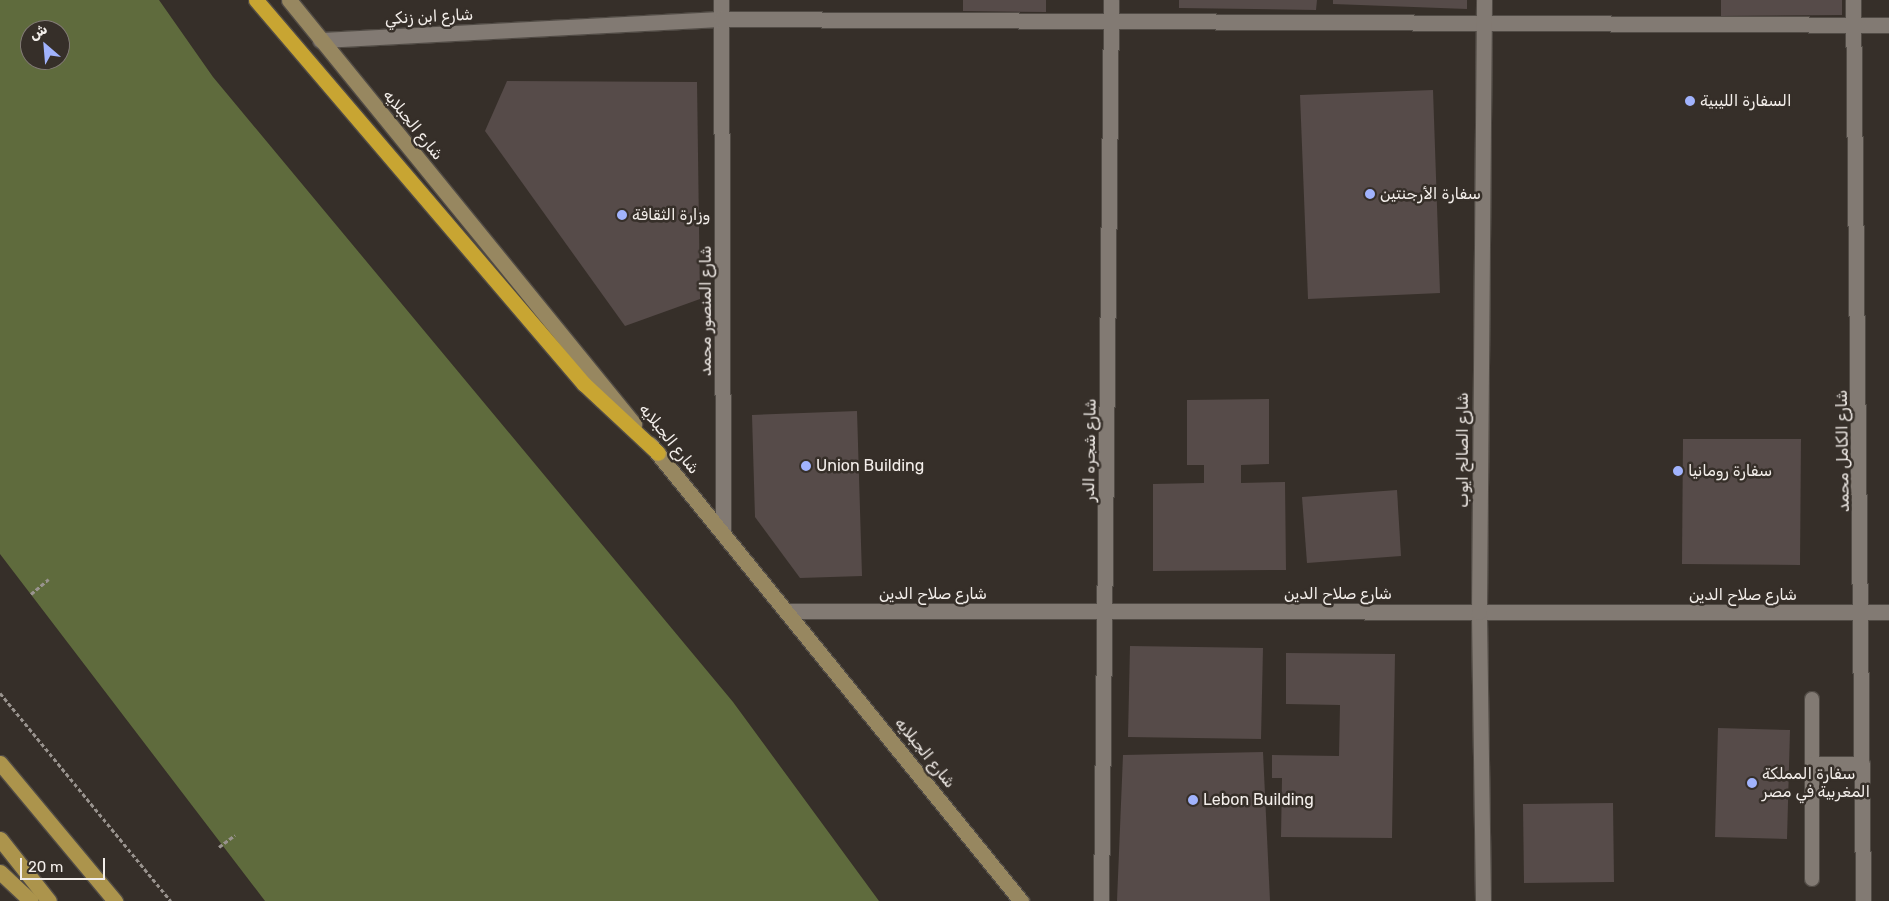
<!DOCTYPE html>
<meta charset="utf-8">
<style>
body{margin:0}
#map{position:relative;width:1889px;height:901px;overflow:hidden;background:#362f29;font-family:Rubik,Vazirmatn,sans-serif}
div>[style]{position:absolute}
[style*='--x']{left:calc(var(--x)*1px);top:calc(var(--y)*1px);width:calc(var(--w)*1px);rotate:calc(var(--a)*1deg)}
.water>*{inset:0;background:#5f6b3d}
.building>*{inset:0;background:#564b49}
.path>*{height:3px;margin-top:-1.5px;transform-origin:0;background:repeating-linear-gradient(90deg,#99938e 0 4px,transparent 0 6.5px)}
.roads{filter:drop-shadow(1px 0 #514b45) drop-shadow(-1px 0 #514b45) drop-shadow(0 1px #514b45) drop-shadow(0 -1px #514b45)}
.lane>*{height:14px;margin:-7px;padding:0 7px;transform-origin:7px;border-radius:7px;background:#827a73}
.street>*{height:15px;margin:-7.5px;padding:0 7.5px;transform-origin:7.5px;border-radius:7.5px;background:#827a73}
.secondary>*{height:15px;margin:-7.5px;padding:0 7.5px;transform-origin:7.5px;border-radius:7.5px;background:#978760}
.primary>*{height:15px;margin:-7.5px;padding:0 7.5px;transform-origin:7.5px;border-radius:7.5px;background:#ac944c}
.highway>*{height:15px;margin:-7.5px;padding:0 7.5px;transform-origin:7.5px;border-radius:7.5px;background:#c8a532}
.dots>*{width:14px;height:14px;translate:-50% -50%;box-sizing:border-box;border:2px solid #362f29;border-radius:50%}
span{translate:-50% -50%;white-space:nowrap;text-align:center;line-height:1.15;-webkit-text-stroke:5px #362f29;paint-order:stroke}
.street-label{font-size:16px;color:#f3eeea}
.poi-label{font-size:16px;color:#f3eeea}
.left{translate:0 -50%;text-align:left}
.north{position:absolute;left:20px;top:20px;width:50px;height:50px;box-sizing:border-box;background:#362f29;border:1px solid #827b76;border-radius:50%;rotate:333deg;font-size:14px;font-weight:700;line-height:20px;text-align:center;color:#f3eeea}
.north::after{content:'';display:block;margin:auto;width:18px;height:22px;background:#a1b3fd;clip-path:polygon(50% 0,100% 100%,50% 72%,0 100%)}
.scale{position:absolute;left:20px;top:858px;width:85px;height:22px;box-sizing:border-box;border:2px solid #f3eeea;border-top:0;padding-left:6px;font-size:15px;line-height:18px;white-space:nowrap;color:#f3eeea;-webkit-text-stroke:4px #362f29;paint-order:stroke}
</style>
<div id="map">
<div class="water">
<div style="clip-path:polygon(evenodd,0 0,159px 0,213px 77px,733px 702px,879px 901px,265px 901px,0 554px,0 0,30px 30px,60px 30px,60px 60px,30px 60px,30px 30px)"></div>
</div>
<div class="building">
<div style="clip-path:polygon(963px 0,1046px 0,1046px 12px,963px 11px)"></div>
<div style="clip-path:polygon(1179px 0,1317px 0,1316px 10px,1179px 8px)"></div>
<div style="clip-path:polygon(1333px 0,1467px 0,1467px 9px,1333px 4px)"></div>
<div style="clip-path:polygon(1721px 0,1842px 0,1842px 15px,1721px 16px)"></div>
<div style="clip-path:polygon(507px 81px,697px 82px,700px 299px,625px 326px,485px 131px)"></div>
<div style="clip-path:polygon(1433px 90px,1440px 293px,1308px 299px,1300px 95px)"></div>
<div style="clip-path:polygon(1269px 399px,1269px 464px,1241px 465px,1241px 483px,1285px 482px,1286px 570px,1153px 571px,1153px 484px,1204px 483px,1204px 465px,1187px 465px,1187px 400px)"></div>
<div style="clip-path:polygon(857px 411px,862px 576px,800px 578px,755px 517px,752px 415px)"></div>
<div style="clip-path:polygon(1683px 439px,1801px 439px,1800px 565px,1682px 564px)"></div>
<div style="clip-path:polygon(1397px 490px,1401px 556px,1307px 563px,1302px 497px)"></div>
<div style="clip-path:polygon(1130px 646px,1263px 648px,1261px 739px,1128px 737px)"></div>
<div style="clip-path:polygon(1286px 653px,1395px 654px,1392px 838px,1281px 837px,1282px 778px,1272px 778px,1272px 755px,1339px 756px,1340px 705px,1286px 704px)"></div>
<div style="clip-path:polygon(1718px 728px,1790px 730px,1787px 839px,1715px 837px)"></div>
<div style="clip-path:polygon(1263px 752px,1270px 901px,1117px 901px,1123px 755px)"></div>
<div style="clip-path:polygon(1613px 803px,1614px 882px,1524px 883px,1523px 804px)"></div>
</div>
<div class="path">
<div style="--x:31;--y:594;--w:23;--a:-40"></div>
<div style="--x:0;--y:693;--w:269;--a:50.6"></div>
<div style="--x:219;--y:847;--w:20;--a:-37"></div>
</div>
<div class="roads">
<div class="lane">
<div style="--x:1812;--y:699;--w:180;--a:90"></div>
<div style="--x:1812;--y:764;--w:51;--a:0"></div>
</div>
<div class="street">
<div style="--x:721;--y:0;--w:532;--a:89.78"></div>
<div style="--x:1853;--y:0;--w:901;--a:89.36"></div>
<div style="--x:320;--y:40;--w:402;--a:-3"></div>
<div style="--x:721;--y:19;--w:1168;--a:0.29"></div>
<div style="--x:788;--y:611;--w:1101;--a:0.05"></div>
<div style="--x:1101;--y:901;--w:901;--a:-89.36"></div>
<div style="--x:1483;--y:901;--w:289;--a:-90.8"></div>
<div style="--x:1479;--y:612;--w:612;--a:-89.53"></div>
</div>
<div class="secondary">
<div style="--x:289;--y:0;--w:547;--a:50.87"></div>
<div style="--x:650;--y:444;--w:589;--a:50.93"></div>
</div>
<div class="primary">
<div style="--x:0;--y:763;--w:180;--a:50.2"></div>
<div style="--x:0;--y:839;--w:79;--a:51.7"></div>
<div style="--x:0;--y:872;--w:42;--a:43.1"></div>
</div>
<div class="highway">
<div style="--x:256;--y:0;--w:505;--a:49.5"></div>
<div style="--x:584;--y:384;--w:101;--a:43"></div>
</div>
</div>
<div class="dots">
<div style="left:1690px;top:101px;background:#a1b3fd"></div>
<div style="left:1370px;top:194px;background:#a1b3fd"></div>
<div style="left:622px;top:215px;background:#a1b3fd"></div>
<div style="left:806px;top:466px;background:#a1b3fd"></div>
<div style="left:1678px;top:471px;background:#a1b3fd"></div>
<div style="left:1752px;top:783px;background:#a1b3fd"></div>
<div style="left:1193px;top:800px;background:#a1b3fd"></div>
</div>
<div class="street-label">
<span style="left:429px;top:17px;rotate:-3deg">شارع ابن زنكي</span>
<span style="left:413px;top:125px;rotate:51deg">شارع الجبلايه</span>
<span style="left:706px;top:311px;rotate:-90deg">شارع المنصور محمد</span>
<span style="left:669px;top:439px;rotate:51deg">شارع الجبلايه</span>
<span style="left:1090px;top:450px;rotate:-89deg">شارع شجره الدر</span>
<span style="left:1463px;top:450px;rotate:-90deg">شارع الصالح ايوب</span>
<span style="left:1843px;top:451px;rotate:-91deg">شارع الكامل محمد</span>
<span style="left:933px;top:594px">شارع صلاح الدين</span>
<span style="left:1338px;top:594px">شارع صلاح الدين</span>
<span style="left:1743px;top:595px">شارع صلاح الدين</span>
<span style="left:925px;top:753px;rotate:51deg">شارع الجبلايه</span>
</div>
<div class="poi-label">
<span class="left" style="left:1700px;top:101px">السفارة الليبية</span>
<span class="left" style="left:1380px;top:194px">سفارة الأرجنتين</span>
<span class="left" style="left:632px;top:215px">وزارة الثقافة</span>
<span class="left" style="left:816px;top:466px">Union Building</span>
<span class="left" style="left:1688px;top:471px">سفارة رومانيا</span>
<span class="left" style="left:1762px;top:783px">سفارة المملكة<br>المغربية في مصر</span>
<span class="left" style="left:1203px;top:800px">Lebon Building</span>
</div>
<div class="north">ش</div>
<div class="scale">20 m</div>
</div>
